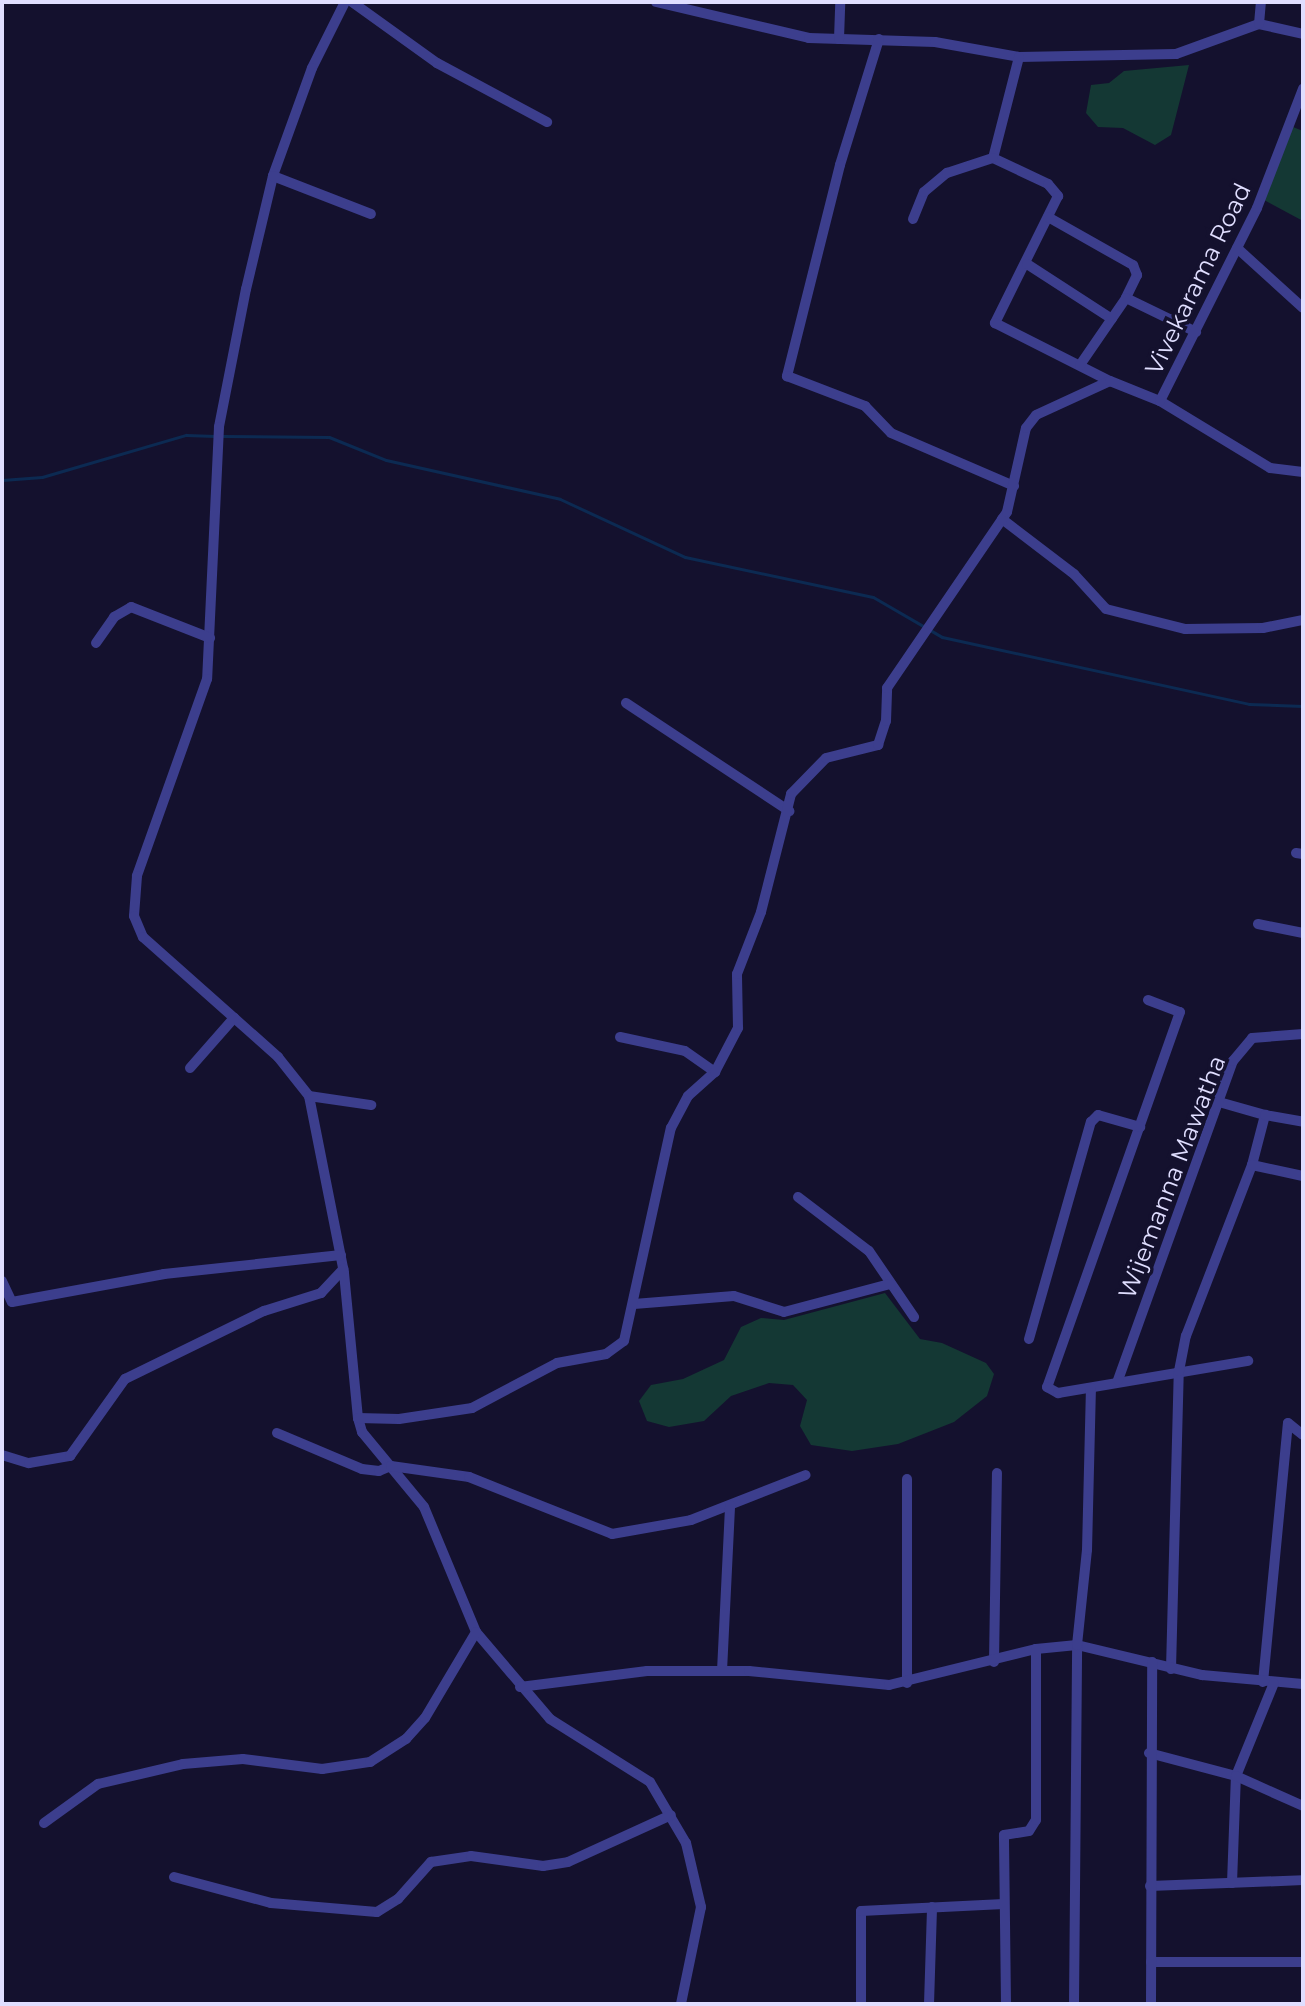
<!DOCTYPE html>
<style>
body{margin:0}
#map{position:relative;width:1305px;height:2006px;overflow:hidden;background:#14112e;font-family:Montserrat,sans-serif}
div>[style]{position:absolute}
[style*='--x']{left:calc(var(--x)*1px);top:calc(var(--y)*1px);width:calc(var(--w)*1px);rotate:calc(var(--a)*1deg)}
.green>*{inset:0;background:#143834}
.stream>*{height:3px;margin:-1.5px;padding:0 1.5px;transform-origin:1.5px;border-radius:1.5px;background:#0c2a52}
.minor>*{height:10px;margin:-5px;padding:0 5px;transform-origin:5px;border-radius:5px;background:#3c3e8d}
span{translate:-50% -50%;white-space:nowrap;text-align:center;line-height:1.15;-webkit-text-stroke:7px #14112e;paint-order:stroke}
.street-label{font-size:24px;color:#e0deff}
.frame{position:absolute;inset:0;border:4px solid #e0deff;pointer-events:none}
</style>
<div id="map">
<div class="green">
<div style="clip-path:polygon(1189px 65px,1171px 135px,1155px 145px,1123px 128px,1098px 127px,1086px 113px,1091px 85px,1109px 83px,1124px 71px)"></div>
<div style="clip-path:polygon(1293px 127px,1303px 131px,1303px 221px,1264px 200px)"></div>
<div style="clip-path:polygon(885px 1293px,920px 1339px,942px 1343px,986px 1363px,994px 1374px,987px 1396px,954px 1422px,898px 1444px,852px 1451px,811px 1445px,800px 1426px,807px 1400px,793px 1385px,769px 1383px,731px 1396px,704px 1421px,669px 1427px,647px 1421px,639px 1401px,651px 1385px,683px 1379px,724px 1360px,741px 1327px,761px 1318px,784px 1320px)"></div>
</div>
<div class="stream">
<div style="--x:223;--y:436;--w:106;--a:0.5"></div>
<div style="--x:329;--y:437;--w:61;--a:22"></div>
<div style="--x:386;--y:460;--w:178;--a:12.6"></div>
<div style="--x:560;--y:499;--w:138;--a:24.9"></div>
<div style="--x:685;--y:557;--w:192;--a:12"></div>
<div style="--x:873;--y:597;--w:80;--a:30.1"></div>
<div style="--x:942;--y:637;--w:314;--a:12.3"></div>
<div style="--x:1249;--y:704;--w:54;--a:2.1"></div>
<div style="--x:2;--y:480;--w:40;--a:-4.3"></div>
<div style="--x:42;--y:477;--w:150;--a:-16.3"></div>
<div style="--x:186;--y:435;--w:29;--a:2"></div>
</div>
<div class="minor">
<div style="--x:345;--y:2;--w:74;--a:116.6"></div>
<div style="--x:312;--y:68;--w:115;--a:109.9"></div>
<div style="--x:273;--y:176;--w:116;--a:103.4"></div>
<div style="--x:246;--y:289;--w:141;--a:101.1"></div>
<div style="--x:219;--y:427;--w:252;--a:92.7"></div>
<div style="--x:207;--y:679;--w:209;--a:109.6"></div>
<div style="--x:137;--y:876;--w:40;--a:94.3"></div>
<div style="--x:134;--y:916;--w:23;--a:67"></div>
<div style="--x:143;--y:937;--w:181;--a:41.6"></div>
<div style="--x:278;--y:1057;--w:50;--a:51.5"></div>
<div style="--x:309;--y:1096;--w:180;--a:78.8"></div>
<div style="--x:344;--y:1273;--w:146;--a:84.5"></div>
<div style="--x:358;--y:1418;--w:15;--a:74"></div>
<div style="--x:362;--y:1432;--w:97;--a:50.4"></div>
<div style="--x:424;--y:1507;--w:135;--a:67.4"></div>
<div style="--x:476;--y:1632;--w:114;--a:49.6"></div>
<div style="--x:550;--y:1719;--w:118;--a:32.2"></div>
<div style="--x:650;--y:1782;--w:71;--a:59.5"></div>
<div style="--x:686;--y:1843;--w:66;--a:76.8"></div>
<div style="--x:701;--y:1907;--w:99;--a:101.7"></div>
<div style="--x:352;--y:2;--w:105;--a:35.7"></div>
<div style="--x:437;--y:63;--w:125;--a:28.2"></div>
<div style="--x:656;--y:2;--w:157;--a:13.2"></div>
<div style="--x:809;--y:38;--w:126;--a:1.8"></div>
<div style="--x:935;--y:42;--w:85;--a:10.1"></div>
<div style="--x:1019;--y:57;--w:157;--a:-1.1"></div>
<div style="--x:1176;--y:54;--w:88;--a:-19.9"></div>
<div style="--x:1259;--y:24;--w:45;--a:12.8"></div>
<div style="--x:1259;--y:24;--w:22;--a:-85"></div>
<div style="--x:839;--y:39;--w:37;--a:-88"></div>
<div style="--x:879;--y:39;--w:132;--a:107.2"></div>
<div style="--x:840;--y:165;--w:218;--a:104.1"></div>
<div style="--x:787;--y:376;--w:84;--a:21"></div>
<div style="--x:865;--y:406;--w:37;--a:46"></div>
<div style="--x:891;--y:433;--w:134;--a:23.3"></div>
<div style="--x:1019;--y:57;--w:104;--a:104.4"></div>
<div style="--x:993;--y:158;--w:61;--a:25.3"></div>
<div style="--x:1048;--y:184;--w:16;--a:50"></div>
<div style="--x:1058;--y:196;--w:142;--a:116.4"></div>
<div style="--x:995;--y:323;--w:129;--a:26.8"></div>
<div style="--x:273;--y:176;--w:105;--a:21.2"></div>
<div style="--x:1048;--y:217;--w:98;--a:29.5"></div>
<div style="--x:1133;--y:265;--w:11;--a:68"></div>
<div style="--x:1137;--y:275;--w:25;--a:116"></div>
<div style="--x:1126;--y:298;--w:78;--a:25.9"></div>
<div style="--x:913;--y:219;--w:29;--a:-68"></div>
<div style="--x:924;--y:192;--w:30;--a:-40"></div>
<div style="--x:947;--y:173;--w:48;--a:-18.1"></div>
<div style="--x:1237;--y:248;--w:89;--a:42.3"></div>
<div style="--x:1027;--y:264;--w:101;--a:32.9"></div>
<div style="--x:1080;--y:365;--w:81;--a:-55.5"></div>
<div style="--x:1160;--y:401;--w:129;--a:31.3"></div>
<div style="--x:1270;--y:468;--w:33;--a:7"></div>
<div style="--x:1002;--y:519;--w:91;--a:37.4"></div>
<div style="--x:1074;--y:574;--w:47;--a:47.6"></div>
<div style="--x:1106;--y:609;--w:81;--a:14.2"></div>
<div style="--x:1185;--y:629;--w:78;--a:-0.7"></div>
<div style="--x:1263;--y:628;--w:41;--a:-11.3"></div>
<div style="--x:96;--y:643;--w:32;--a:-55"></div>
<div style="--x:114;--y:617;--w:20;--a:-30"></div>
<div style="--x:131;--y:607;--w:85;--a:21.4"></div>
<div style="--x:626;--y:703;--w:196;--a:33.5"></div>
<div style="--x:1296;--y:853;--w:7;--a:8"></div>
<div style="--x:1258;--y:924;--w:46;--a:11.3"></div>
<div style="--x:1148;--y:1000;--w:34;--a:21"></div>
<div style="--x:1180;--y:1012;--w:398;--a:109.5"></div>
<div style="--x:1047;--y:1387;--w:13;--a:29"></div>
<div style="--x:1058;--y:1393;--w:193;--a:-9.6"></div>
<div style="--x:620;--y:1037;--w:66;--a:12.2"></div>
<div style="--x:685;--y:1051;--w:37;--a:35"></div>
<div style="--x:190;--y:1068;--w:67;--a:-48.7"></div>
<div style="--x:309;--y:1096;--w:63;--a:8.3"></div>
<div style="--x:1219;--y:1102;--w:48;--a:15.8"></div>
<div style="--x:1252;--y:1165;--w:52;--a:-75.4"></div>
<div style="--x:1265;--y:1115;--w:39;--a:10"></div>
<div style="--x:798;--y:1197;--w:89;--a:37.3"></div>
<div style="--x:869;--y:1251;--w:80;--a:55.7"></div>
<div style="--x:2;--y:1281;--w:23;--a:65"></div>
<div style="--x:12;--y:1302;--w:155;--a:-10.4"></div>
<div style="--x:164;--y:1274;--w:178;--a:-6.1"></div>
<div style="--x:634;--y:1304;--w:100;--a:-4.6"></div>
<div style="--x:734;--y:1296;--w:52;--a:17.7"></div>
<div style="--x:784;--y:1312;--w:110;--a:-14.8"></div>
<div style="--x:1029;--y:1339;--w:226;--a:-74.1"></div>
<div style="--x:1091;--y:1122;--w:10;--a:-45"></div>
<div style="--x:1098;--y:1115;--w:44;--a:15.9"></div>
<div style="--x:1118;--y:1380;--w:339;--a:-70.2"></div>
<div style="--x:1233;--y:1061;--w:30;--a:-50"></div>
<div style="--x:1252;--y:1038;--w:51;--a:-4.5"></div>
<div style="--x:358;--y:1418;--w:41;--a:1.4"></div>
<div style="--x:399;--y:1419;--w:74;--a:-8.6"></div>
<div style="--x:472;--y:1408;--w:96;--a:-27.9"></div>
<div style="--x:557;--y:1363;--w:50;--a:-10.4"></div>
<div style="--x:606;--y:1354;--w:22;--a:-36"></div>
<div style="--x:624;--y:1341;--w:218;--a:-77.6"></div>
<div style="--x:671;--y:1128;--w:36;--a:-62"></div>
<div style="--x:688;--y:1096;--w:36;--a:-42"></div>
<div style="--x:715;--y:1072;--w:50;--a:-62.4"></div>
<div style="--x:738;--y:1028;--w:54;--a:-91.1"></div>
<div style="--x:737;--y:974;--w:66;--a:-68.8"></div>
<div style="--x:761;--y:912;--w:122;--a:-75.7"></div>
<div style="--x:791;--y:794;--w:50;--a:-45.8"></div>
<div style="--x:826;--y:758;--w:54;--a:-14"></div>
<div style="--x:878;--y:745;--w:25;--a:-72"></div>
<div style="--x:886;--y:721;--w:33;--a:-88"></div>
<div style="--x:887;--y:688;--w:213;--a:-55.7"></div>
<div style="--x:1007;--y:512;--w:86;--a:-77.3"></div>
<div style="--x:1026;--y:428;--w:16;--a:-52"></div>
<div style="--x:1036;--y:415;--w:81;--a:-24.7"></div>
<div style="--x:1110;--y:381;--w:54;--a:21.8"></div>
<div style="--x:1160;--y:401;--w:216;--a:-63.3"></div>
<div style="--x:1257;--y:208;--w:128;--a:-68.9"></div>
<div style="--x:277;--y:1433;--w:92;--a:23"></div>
<div style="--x:362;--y:1469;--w:17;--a:7"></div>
<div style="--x:379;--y:1471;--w:13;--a:-23"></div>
<div style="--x:391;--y:1466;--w:79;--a:8"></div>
<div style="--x:469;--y:1477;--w:154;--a:21.7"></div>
<div style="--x:612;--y:1534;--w:80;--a:-10"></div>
<div style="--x:691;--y:1520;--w:123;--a:-21.4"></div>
<div style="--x:2;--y:1455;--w:28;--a:17"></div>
<div style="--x:29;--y:1463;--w:42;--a:-9.7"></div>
<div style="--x:70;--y:1456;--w:95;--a:-54.5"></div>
<div style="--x:125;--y:1379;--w:155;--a:-26.1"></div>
<div style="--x:264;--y:1311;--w:60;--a:-17.5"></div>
<div style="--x:321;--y:1293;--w:33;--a:-47"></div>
<div style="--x:907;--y:1479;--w:204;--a:90"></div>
<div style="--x:994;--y:1662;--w:189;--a:-89.1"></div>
<div style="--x:1171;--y:1669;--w:298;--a:-88.5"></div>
<div style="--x:1179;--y:1371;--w:36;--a:-79"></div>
<div style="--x:1186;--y:1336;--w:183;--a:-68.9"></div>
<div style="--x:1252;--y:1165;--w:52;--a:12.2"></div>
<div style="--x:722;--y:1671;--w:166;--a:-87.2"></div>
<div style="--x:1263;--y:1682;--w:260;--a:-84.5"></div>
<div style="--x:1288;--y:1423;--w:19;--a:39"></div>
<div style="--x:520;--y:1687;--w:128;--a:-7.2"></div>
<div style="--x:647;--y:1671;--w:102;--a:0"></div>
<div style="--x:749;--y:1671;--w:141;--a:5.7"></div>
<div style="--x:889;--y:1685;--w:151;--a:-13.8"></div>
<div style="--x:1036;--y:1649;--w:41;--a:-5.6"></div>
<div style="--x:1077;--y:1645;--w:129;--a:13.5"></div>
<div style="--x:1202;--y:1675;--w:101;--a:5.1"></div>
<div style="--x:1149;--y:1753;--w:90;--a:14.8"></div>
<div style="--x:1236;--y:1776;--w:100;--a:-67.8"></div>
<div style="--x:44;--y:1823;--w:67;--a:-35.8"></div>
<div style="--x:98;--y:1784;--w:87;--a:-13.2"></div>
<div style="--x:183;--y:1764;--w:60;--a:-4.8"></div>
<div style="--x:243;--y:1759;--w:80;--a:7.2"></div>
<div style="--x:322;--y:1769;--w:49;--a:-8.3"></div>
<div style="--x:370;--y:1762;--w:43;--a:-32.6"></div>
<div style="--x:406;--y:1739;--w:28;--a:-48"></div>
<div style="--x:425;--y:1718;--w:100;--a:-59.3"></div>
<div style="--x:174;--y:1877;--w:100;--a:15"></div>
<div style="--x:271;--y:1903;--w:106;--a:4.9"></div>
<div style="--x:377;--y:1912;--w:25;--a:-32"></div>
<div style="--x:398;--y:1899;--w:50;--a:-48.3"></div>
<div style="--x:431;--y:1862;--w:40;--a:-8.5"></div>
<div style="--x:471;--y:1856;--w:73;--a:7.9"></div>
<div style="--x:543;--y:1866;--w:25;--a:-9"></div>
<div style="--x:568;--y:1862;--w:113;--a:-24.5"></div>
<div style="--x:1232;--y:1883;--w:107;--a:-87.9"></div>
<div style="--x:1236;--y:1776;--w:73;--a:24.1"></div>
<div style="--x:1150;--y:1886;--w:153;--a:-2.2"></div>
<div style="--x:1151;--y:1962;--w:152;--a:0"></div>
<div style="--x:861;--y:2004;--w:93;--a:-90"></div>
<div style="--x:861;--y:1911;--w:143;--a:-2.8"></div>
<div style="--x:929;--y:2004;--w:97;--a:-88.2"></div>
<div style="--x:1006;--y:2004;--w:169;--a:-90.7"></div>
<div style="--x:1004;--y:1835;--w:25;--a:-9"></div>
<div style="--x:1029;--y:1831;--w:13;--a:-58"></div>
<div style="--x:1036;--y:1820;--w:171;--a:-90"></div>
<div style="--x:1074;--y:2004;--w:359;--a:-89.5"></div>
<div style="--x:1077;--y:1645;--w:96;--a:-84"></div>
<div style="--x:1087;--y:1550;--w:162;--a:-88.6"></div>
<div style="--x:1151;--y:2004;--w:342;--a:-89.8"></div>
</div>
<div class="street-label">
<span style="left:1198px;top:279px;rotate:-64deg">Vivekarama Road</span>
<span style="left:1172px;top:1177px;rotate:-69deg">Wijemanna Mawatha</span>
</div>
<div class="frame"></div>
</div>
